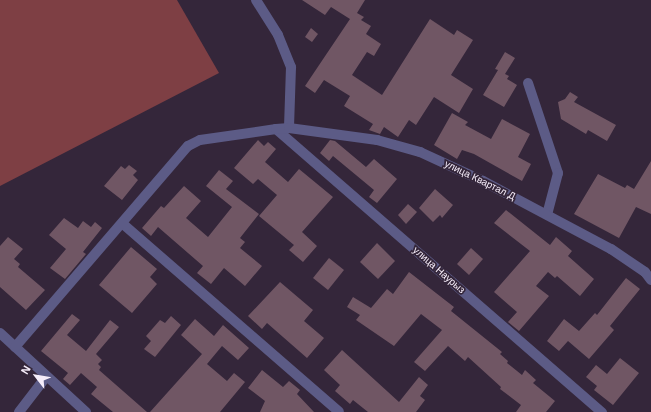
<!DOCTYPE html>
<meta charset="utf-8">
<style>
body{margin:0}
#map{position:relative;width:651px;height:412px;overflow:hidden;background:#34263a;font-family:Arial,sans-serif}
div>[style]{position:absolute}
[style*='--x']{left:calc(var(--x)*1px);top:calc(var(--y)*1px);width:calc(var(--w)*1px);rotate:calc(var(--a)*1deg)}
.green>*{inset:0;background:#7e3f44}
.building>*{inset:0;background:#705664}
.street>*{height:10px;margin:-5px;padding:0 5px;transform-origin:5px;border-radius:5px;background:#5c5b86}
span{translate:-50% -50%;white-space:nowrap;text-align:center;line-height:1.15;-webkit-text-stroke:3.5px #34263a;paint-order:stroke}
.street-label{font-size:10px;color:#f6edfa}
.north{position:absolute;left:16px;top:356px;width:40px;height:40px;-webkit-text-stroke:3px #34263a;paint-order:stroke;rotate:301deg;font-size:11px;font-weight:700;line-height:16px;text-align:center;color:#f6edfa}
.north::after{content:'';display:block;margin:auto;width:14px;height:18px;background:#f6edfa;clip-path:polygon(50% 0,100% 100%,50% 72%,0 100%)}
</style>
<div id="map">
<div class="green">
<div style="clip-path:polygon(0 0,177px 0,219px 73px,0 186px)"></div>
</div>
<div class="building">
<div style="clip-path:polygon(302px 0,365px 0,357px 13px,364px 17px,361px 20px,371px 26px,366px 34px,381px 44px,374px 56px,367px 52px,352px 75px,382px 95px,430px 19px,454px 35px,457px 30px,473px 40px,451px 75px,473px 89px,459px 113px,434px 97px,416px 125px,409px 120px,398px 137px,384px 127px,380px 134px,369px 130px,373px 124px,344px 106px,350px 96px,324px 80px,315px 93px,305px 86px,350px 19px,331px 7px,325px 15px)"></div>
<div style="clip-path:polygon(311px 28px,318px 34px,312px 42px,305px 37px)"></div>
<div style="clip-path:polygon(505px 52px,515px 58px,505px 74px,509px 76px,507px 79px,517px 85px,504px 107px,483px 95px,498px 70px,495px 69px)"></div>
<div style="clip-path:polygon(570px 92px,578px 97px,574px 102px,616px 125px,607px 141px,588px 130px,586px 134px,561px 119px,558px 102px,565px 99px)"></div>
<div style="clip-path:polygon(452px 113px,468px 122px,465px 125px,491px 139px,502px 119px,530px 134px,518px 157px,531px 164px,522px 181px,474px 154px,462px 150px,457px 159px,434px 145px)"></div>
<div style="clip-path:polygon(258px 140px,264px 146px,268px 142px,276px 149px,265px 162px,288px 182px,299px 169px,333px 197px,302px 232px,317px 246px,303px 262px,289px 250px,294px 245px,259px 216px,277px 195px,258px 179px,253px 184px,234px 168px)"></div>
<div style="clip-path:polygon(330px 140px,335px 141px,366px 167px,374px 159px,397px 179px,377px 203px,369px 197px,374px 190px,333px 156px,329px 161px,320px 153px)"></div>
<div style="clip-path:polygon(651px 161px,651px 214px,636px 207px,619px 238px,574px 214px,598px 174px,625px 188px,627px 185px,634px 189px)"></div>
<div style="clip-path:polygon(129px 165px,137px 171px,133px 175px,138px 180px,122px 200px,104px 186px,121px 166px,125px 169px)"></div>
<div style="clip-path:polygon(219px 170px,233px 181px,226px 189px,259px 214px,240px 238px,245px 242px,240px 248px,262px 266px,245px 286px,224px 268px,211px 284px,197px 273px,203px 266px,158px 227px,151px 236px,142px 228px,161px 206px,164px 208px,184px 186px,201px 201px,186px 218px,208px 237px,232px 207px,206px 186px)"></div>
<div style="clip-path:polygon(435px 189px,453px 205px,442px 218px,440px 215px,433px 222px,419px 208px)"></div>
<div style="clip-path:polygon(408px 204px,417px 212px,406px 224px,398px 215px)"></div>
<div style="clip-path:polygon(506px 210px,550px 245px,556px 237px,572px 251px,568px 256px,594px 279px,580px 296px,557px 276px,555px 278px,548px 272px,536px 286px,549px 296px,519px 331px,508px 322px,517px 312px,494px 292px,530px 251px,494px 223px)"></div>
<div style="clip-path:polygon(64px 218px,78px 228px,83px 221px,91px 227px,95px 222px,102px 228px,83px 252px,86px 254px,65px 279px,50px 268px,66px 249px,49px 235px)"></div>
<div style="clip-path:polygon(8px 237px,23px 249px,14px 259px,20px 264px,18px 267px,45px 290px,26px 310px,0 287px,0 246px)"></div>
<div style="clip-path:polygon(377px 243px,395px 261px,378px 279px,360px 262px)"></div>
<div style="clip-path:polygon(131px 247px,157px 269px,150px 277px,157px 284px,132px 313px,99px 285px)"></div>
<div style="clip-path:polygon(471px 248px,483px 259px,469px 275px,457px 264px)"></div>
<div style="clip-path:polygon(329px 258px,344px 270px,328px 290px,313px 278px)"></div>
<div style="clip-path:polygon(409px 272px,454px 307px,451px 311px,502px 352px,500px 354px,508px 361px,507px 363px,522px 375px,525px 370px,536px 380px,533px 383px,555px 401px,546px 412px,516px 412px,521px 405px,500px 389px,501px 387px,468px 357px,465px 361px,448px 346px,425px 371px,414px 362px,442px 330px,421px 314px,394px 346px,356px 320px,360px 315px,347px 307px,353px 297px,371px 308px,387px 289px,393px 294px)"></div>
<div style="clip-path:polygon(626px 278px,640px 289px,610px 326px,614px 330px,589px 359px,568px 341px,559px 351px,547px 341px,564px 319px,579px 331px,595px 313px,597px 315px)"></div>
<div style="clip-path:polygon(280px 282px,313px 310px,304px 321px,324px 338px,307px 358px,267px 323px,262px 329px,248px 316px)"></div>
<div style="clip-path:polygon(72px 314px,80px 320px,67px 335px,86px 351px,110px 320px,119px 327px,96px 354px,102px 360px,98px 364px,101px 367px,99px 370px,147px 412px,113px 412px,91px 394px,97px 387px,81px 373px,70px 385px,63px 379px,68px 373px,41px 351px)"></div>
<div style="clip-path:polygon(171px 316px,181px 325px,155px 357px,144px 349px,151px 341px,146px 336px,160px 320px,165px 323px)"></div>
<div style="clip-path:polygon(195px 319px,214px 336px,223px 325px,249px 348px,238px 360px,222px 346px,207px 364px,227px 381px,234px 373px,245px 382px,220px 412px,150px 412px,202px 354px,181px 335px)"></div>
<div style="clip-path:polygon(342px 350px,399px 402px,419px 377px,428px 385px,420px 396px,425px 400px,416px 412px,368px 412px,353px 400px,350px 404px,335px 391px,340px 385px,324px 370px)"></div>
<div style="clip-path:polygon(620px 358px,639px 373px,613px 405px,594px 390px,597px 386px,586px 377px,596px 365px,607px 374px)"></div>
<div style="clip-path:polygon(262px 370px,283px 387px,289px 381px,300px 390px,297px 394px,314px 412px,260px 412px,265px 401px,248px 388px)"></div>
</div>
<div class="street">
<div style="--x:256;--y:0;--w:41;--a:57.8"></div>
<div style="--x:278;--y:35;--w:35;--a:68"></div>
<div style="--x:291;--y:67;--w:61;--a:91.9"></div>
<div style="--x:528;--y:83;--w:95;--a:71.6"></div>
<div style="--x:558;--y:173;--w:43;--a:104.7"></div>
<div style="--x:276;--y:129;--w:432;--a:41"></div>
<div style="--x:123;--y:224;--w:286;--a:41"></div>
<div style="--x:0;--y:333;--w:117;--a:42.6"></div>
<div style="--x:15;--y:347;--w:265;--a:-49.3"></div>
<div style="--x:188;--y:146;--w:13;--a:-27"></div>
<div style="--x:200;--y:140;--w:77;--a:-8.2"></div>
<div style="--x:276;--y:129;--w:13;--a:-4"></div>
<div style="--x:289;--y:128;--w:89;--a:7.8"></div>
<div style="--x:377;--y:140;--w:45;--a:15.6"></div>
<div style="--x:420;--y:152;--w:69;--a:24.7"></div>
<div style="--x:483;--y:181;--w:145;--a:28"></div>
<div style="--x:611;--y:249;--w:41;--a:34.1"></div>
<div style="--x:645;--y:272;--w:10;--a:53"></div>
<div style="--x:19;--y:412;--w:44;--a:-52.4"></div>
</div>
<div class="street-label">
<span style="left:480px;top:180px;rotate:26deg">улица Квартал Д</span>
<span style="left:439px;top:270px;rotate:41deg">улица Наурыз</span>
</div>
<div class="north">N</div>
</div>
